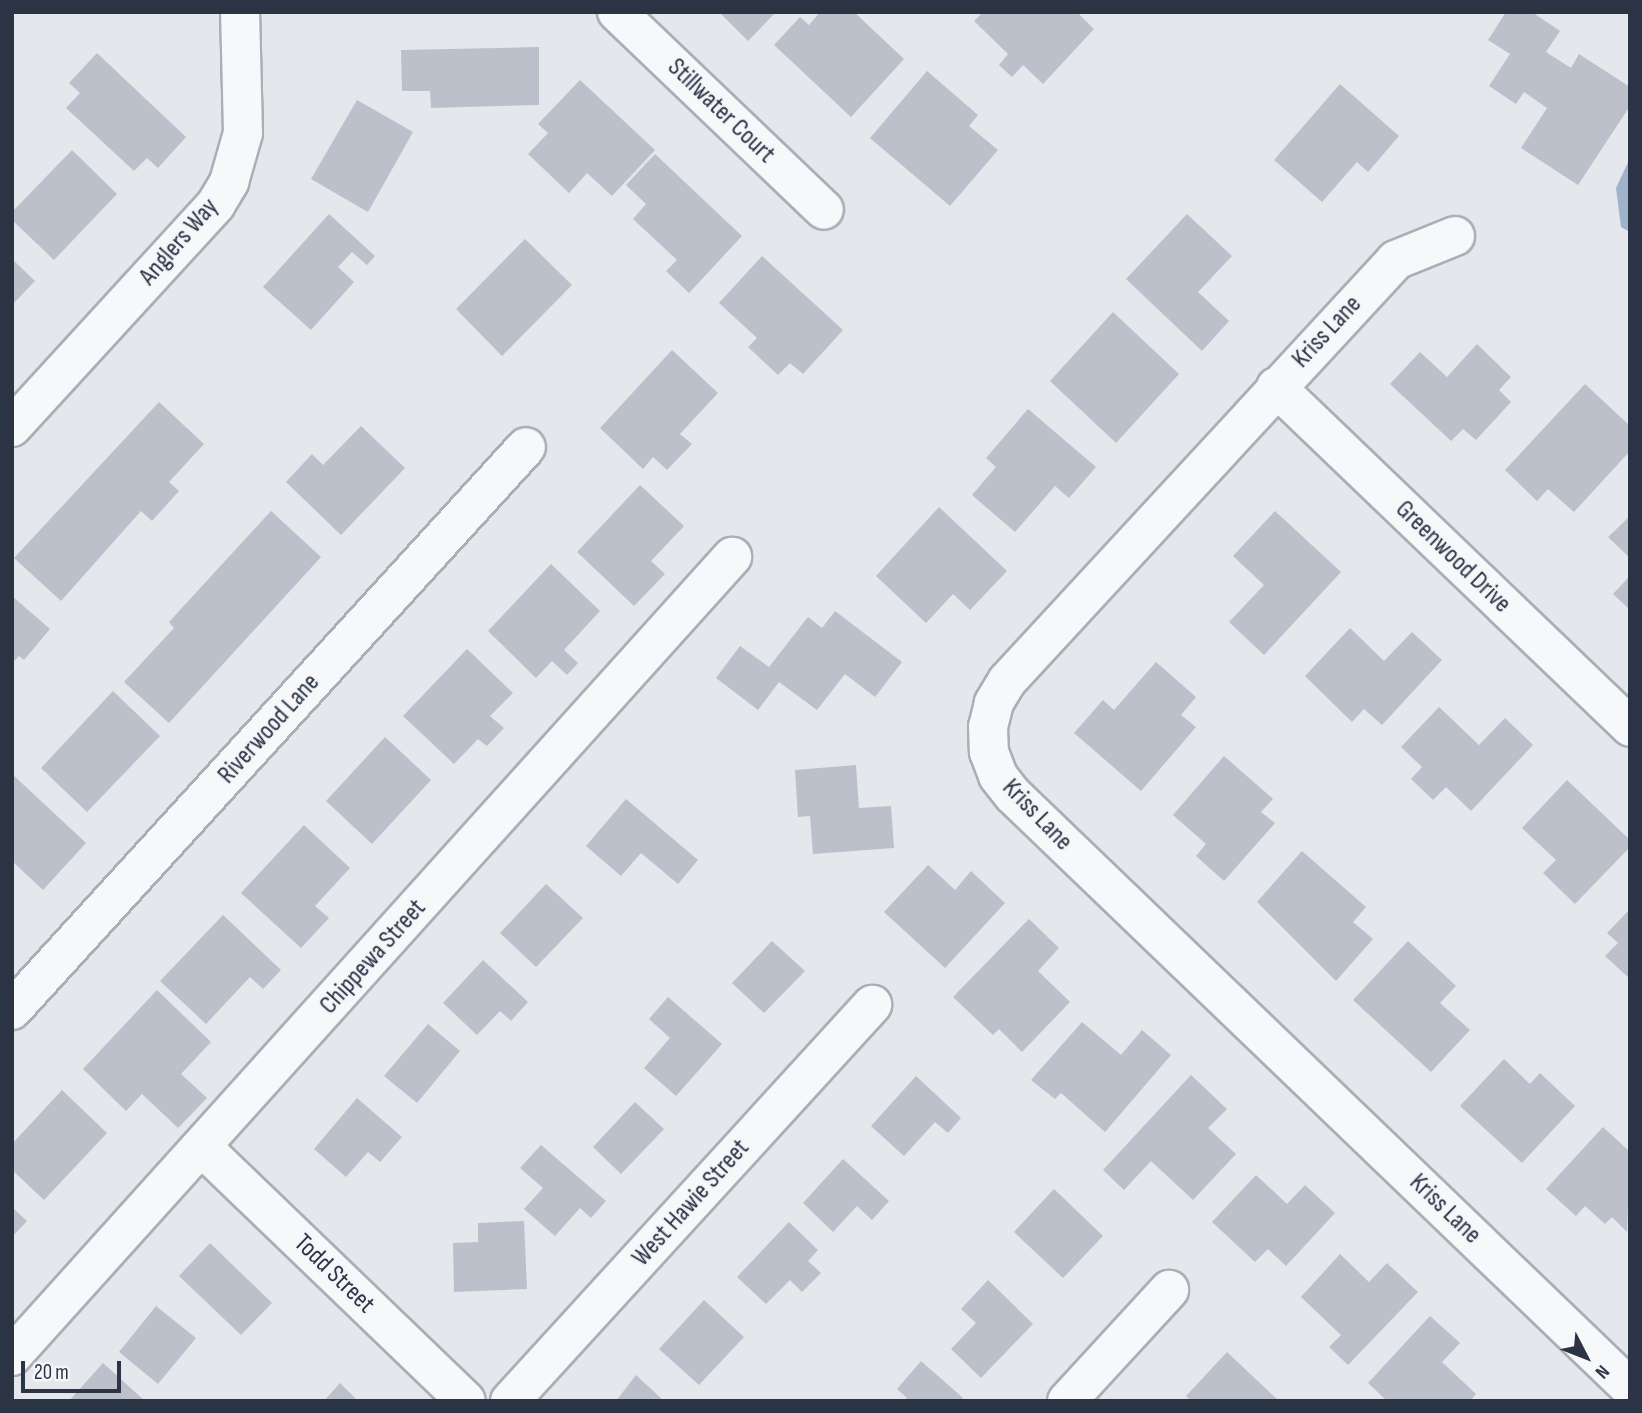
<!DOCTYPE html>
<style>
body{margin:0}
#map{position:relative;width:1642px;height:1413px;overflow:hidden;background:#e4e7ec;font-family:"Sofia Sans Condensed",sans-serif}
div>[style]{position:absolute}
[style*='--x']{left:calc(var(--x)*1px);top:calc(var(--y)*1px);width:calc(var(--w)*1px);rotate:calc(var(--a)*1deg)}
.water>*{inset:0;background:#9fb4cc}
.building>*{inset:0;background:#bbc0ca}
.roads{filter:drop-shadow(2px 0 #a9aeb7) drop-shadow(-2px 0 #a9aeb7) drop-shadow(0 2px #a9aeb7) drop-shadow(0 -2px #a9aeb7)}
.minor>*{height:38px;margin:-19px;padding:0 19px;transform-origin:19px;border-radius:19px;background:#f7f8fa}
span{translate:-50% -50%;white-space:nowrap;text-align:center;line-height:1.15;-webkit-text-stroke:5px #f4f6f9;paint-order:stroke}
.street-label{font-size:26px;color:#2b3445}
.frame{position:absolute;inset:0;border:14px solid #2b3445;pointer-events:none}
.north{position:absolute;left:1551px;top:1322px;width:70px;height:70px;-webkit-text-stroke:5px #f4f6f9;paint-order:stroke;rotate:132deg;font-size:19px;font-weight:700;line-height:28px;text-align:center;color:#2b3445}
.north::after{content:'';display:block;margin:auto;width:24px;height:32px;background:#2b3445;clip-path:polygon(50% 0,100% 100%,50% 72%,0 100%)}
.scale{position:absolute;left:21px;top:1361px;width:100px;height:32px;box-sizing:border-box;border:4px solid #2b3445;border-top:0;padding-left:9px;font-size:21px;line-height:24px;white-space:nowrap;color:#2b3445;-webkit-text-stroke:5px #f4f6f9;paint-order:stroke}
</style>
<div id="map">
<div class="water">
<div style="clip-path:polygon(1630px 158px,1630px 232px,1621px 227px,1616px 188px)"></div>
</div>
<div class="building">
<div style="clip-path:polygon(719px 12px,776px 12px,748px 41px)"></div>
<div style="clip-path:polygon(820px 12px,854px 12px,904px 59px,851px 117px,774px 45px,800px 17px,809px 25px)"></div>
<div style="clip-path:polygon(983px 12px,1077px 12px,1094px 29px,1043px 84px,1023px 65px,1012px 77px,999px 65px,1008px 54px,974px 21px)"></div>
<div style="clip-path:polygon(1506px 12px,1532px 12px,1560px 31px,1546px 52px,1571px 68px,1579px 54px,1630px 87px,1630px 106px,1578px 185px,1521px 148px,1547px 108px,1524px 92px,1516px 104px,1489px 86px,1510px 54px,1488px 40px)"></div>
<div style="clip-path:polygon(539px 47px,539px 105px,431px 108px,430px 91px,402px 91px,401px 50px)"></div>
<div style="clip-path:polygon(97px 53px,186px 137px,158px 168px,147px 158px,134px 171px,66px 108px,80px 93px,69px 83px)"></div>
<div style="clip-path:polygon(927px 71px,978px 115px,969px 126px,998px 150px,950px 206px,870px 138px)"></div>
<div style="clip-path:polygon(580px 80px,655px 150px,612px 196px,587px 173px,569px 193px,528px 154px,548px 133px,538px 124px)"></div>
<div style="clip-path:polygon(1340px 84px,1399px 136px,1368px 172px,1357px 162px,1322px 202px,1274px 160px)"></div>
<div style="clip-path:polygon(357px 100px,413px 132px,368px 212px,311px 179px)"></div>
<div style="clip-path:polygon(72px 150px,117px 194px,54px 260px,12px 220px,12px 212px)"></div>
<div style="clip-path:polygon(655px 154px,742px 236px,689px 293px,666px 271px,677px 260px,633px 219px,646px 204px,626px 185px)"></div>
<div style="clip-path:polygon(329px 214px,375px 256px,367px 265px,352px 252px,338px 267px,354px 282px,311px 330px,263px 287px)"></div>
<div style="clip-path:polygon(1187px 214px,1232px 256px,1198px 292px,1229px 321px,1202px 351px,1126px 279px)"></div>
<div style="clip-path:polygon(525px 239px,572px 285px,502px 356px,456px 309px)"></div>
<div style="clip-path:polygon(762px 256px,843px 330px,803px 374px,790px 363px,778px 375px,748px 347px,757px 338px,719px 303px)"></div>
<div style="clip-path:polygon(12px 259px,35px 281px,12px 305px)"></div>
<div style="clip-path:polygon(1113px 312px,1179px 374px,1116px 443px,1050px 381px)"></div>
<div style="clip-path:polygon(1477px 344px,1511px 377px,1499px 390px,1511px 402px,1476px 440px,1463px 429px,1451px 441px,1390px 384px,1420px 352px,1447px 377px)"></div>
<div style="clip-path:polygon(672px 350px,718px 393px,680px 434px,692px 444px,667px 470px,653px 457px,643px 469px,600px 428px)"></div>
<div style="clip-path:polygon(1585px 384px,1630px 426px,1630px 451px,1574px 512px,1548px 489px,1537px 501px,1505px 470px)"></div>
<div style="clip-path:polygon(159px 402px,204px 444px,169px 482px,179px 491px,152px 521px,141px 511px,61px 601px,14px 558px)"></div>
<div style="clip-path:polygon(1028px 409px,1096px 467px,1069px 498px,1055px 486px,1015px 532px,972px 495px,996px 467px,986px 458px)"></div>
<div style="clip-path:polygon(361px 426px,405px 468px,341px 535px,286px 482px,312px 454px,323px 465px)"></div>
<div style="clip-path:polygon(640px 485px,684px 526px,651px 561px,665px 574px,634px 606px,577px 552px)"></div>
<div style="clip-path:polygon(939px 507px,1007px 571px,970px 610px,953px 594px,926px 623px,876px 576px)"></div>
<div style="clip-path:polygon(271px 511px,321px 557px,169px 723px,124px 682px,174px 628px,169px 622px)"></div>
<div style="clip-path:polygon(1275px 511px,1341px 572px,1264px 655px,1229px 622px,1264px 585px,1233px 556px)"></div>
<div style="clip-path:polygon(1630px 516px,1630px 558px,1608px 537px)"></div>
<div style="clip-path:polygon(551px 564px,600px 611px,564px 650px,578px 663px,567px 675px,552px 661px,536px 678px,488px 631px)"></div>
<div style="clip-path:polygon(1630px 576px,1630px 610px,1613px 594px)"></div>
<div style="clip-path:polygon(12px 596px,50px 629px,24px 660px,19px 656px,12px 663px)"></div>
<div style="clip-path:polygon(835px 611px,902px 662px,875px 697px,845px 674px,817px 710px,779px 682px,758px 710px,716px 678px,740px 646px,769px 667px,808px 617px,822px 628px)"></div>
<div style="clip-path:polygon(1350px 628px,1384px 661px,1412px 632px,1442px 660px,1382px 725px,1364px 709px,1352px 722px,1305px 676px)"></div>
<div style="clip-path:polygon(467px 649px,513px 693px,490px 716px,504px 728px,487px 746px,478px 739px,454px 764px,403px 716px)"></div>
<div style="clip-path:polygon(1156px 662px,1196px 697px,1181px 715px,1196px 727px,1141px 791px,1074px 733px,1103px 700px,1114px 710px)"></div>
<div style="clip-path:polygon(113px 691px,160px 736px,87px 812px,41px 768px)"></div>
<div style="clip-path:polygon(1439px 707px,1479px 745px,1505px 718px,1533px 745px,1471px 811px,1446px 787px,1433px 800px,1411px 779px,1422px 767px,1401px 747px)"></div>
<div style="clip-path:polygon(385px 737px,431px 780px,372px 844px,326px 801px)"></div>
<div style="clip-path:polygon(1224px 756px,1273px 799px,1261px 812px,1275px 823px,1224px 881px,1196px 856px,1206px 844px,1173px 815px)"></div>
<div style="clip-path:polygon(856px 765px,859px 808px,891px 806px,894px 848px,813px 854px,810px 816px,798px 817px,795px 770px)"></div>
<div style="clip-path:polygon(12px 774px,86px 843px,43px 890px,12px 861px)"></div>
<div style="clip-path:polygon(1567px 780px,1630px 840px,1630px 847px,1575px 904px,1543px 873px,1556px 860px,1522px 828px)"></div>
<div style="clip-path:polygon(626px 799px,698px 860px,678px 884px,641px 853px,621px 876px,586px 846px)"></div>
<div style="clip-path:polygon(304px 825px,350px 868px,315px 906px,329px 918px,301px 948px,241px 893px)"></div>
<div style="clip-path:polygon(1302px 851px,1366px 907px,1353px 922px,1373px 939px,1336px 981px,1257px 902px)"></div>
<div style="clip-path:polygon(928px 865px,955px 890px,971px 871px,1005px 903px,945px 968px,884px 912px)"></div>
<div style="clip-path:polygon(546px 884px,583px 918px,536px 967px,500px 933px)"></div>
<div style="clip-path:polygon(1630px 909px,1630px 979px,1605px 956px,1618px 943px,1607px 933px)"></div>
<div style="clip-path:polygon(223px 915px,281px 970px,263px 989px,250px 977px,206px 1024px,160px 981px)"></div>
<div style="clip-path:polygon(1029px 919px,1059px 948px,1038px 971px,1070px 1002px,1022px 1052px,999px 1029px,993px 1035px,953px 997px)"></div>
<div style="clip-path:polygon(772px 941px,805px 971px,764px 1013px,732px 983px)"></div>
<div style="clip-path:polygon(1408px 941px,1456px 986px,1440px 1003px,1470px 1030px,1431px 1072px,1353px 1000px)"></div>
<div style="clip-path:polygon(483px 960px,528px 1002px,511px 1021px,500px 1011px,477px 1035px,443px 1003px)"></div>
<div style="clip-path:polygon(157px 990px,211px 1042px,181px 1074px,207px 1098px,178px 1128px,142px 1094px,126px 1111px,83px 1069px)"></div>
<div style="clip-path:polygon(668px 997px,722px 1044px,676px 1096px,644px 1068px,670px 1038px,649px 1019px)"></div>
<div style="clip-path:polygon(1082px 1022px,1121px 1055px,1142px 1030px,1171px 1055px,1105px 1132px,1061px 1093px,1055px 1099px,1031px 1080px)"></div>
<div style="clip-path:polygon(428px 1024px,460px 1051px,417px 1103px,384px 1076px)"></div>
<div style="clip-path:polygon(1504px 1059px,1530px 1084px,1540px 1073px,1575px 1106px,1522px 1163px,1460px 1106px)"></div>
<div style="clip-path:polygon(1191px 1075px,1227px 1109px,1208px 1128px,1236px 1154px,1193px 1200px,1151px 1161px,1124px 1190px,1103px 1170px)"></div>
<div style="clip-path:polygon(916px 1076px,961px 1118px,948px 1133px,935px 1122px,904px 1156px,871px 1126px)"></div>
<div style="clip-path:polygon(62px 1090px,107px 1133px,44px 1200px,12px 1170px,12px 1144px)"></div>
<div style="clip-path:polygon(357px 1098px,402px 1137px,380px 1162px,368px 1152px,346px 1177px,314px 1149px)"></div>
<div style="clip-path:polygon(635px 1102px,664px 1129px,621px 1174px,593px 1147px)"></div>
<div style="clip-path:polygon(1603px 1127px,1630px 1152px,1627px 1232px,1612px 1217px,1605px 1224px,1585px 1206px,1576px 1216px,1546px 1189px)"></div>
<div style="clip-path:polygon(541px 1145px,606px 1201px,591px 1218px,580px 1208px,555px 1236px,524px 1209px,543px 1188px,520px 1168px)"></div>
<div style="clip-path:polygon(843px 1159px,889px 1201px,872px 1220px,857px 1206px,833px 1232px,803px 1203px)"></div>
<div style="clip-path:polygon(1256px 1175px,1287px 1204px,1305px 1185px,1335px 1213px,1286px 1266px,1268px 1249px,1255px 1262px,1212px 1222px)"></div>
<div style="clip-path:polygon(1054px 1189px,1103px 1236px,1063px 1278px,1014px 1232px)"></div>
<div style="clip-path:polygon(12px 1207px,27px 1221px,12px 1237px)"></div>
<div style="clip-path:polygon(524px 1221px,527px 1289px,454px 1292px,453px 1243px,478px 1242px,478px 1223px)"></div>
<div style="clip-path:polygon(789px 1222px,818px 1250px,808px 1261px,821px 1273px,802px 1292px,790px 1280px,766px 1304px,737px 1277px)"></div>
<div style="clip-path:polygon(210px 1243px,272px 1303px,241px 1335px,179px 1276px)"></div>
<div style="clip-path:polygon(1340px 1254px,1369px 1282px,1387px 1263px,1418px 1292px,1348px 1365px,1329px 1347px,1341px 1335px,1301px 1297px)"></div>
<div style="clip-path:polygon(988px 1280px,1033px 1324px,981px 1378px,951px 1349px,976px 1323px,961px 1309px)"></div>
<div style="clip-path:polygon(704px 1300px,744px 1337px,699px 1385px,659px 1349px)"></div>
<div style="clip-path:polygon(156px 1306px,196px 1338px,158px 1384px,119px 1352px)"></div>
<div style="clip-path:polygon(1430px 1316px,1460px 1343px,1442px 1362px,1476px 1394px,1470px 1401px,1387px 1401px,1368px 1383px)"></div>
<div style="clip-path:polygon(1227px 1352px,1279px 1401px,1191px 1401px,1186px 1396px)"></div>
<div style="clip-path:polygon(921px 1361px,963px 1398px,960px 1401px,904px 1401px,907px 1398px,897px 1389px)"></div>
<div style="clip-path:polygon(103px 1363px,145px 1401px,69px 1401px)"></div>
<div style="clip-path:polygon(636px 1375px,664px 1401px,616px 1401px)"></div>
<div style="clip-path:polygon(340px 1383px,358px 1401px,324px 1401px)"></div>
</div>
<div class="roads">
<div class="minor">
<div style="--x:617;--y:12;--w:286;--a:43.7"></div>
<div style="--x:1455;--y:236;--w:64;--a:157.9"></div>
<div style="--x:1396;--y:260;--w:573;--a:132.74"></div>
<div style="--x:1007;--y:681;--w:26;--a:121"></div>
<div style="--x:994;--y:703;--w:25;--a:104"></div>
<div style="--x:988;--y:727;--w:25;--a:88"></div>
<div style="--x:989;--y:752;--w:26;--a:69"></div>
<div style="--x:998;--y:776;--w:24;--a:52"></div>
<div style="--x:1013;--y:795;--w:856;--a:43.86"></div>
<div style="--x:1276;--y:387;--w:491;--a:43.8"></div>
<div style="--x:12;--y:427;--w:302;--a:-47.5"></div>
<div style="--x:216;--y:204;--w:26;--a:-59"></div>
<div style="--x:229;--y:182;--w:51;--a:-74.1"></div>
<div style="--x:243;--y:133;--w:121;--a:-91.4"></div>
<div style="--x:12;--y:1010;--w:762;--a:-47.6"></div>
<div style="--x:202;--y:1147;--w:366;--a:43.9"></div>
<div style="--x:12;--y:1356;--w:1076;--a:-47.98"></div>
<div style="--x:510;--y:1401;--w:537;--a:-47.57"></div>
<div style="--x:1067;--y:1401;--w:151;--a:-47.4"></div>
</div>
</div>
<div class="street-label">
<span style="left:721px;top:111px;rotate:44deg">Stillwater Court</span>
<span style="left:179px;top:242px;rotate:-49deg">Anglers Way</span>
<span style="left:1327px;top:332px;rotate:-47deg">Kriss Lane</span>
<span style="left:1453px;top:557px;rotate:44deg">Greenwood Drive</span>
<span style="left:269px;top:729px;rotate:-48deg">Riverwood Lane</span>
<span style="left:1037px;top:815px;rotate:46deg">Kriss Lane</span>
<span style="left:373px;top:957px;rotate:-48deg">Chippewa Street</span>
<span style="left:691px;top:1203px;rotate:-48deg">West Hawie Street</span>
<span style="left:1445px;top:1209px;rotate:44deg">Kriss Lane</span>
<span style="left:334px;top:1274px;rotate:44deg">Todd Street</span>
</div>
<div class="frame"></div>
<div class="north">N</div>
<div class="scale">20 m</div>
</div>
